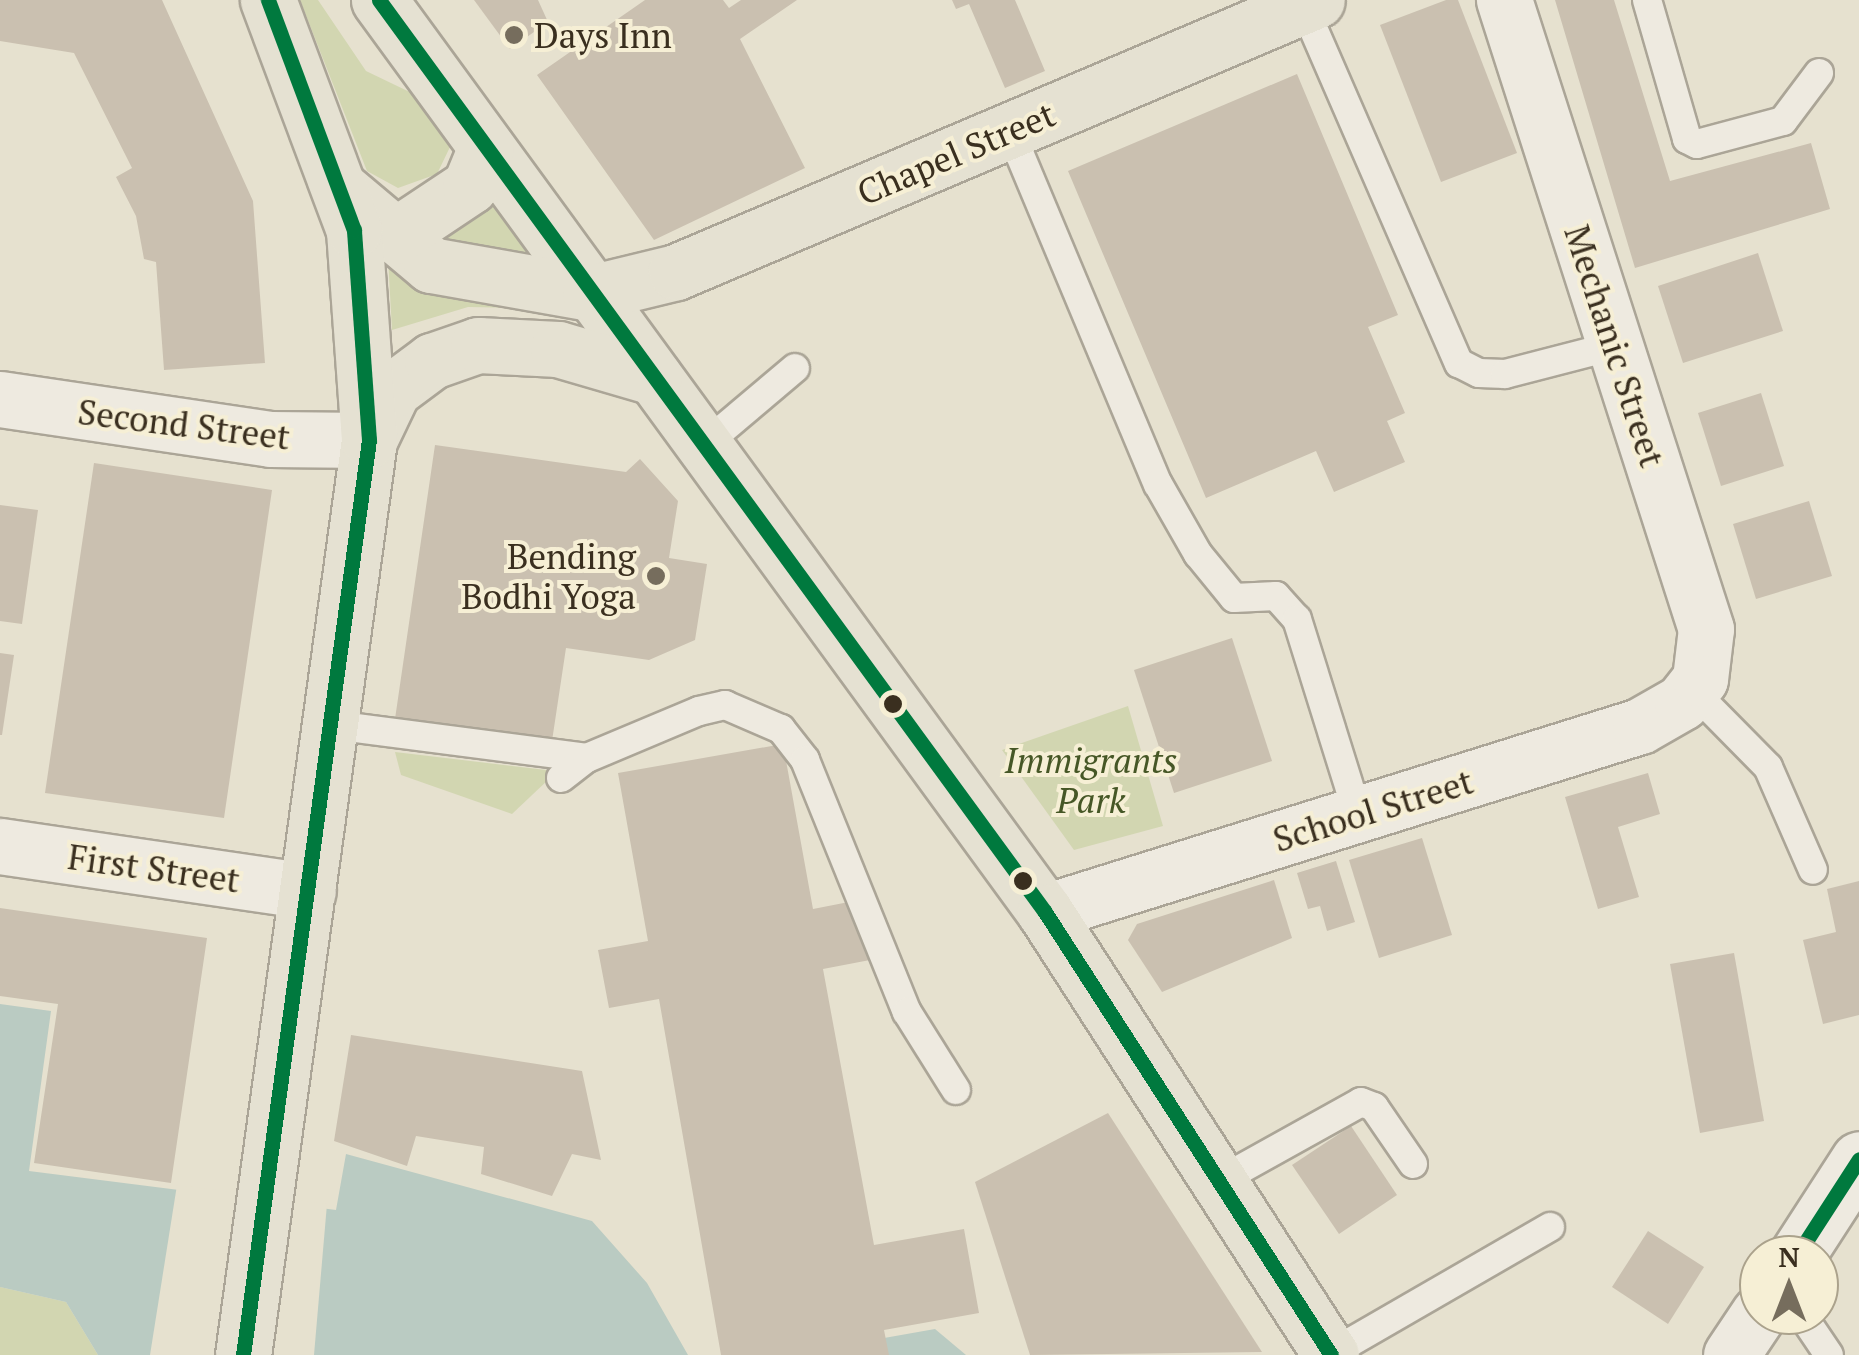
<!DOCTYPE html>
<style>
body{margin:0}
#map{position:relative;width:1859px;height:1355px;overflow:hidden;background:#e6e1cf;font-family:"PT Serif",serif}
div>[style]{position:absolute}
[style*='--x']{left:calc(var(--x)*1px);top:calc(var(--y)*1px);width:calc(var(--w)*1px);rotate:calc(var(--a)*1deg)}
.green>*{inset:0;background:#d2d6b1}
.water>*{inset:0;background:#bacbc2}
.pier>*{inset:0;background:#e6e1cf}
.building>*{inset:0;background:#cac0b0}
.roads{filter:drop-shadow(2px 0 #aba597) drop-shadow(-2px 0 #aba597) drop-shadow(0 2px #aba597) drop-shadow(0 -2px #aba597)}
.service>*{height:28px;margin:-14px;padding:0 14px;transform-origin:14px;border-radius:14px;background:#eeeae0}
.minor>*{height:55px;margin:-27.5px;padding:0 27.5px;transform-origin:27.5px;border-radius:27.5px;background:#eeeae0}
.secondary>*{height:55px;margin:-27.5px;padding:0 27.5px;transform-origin:27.5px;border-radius:27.5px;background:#eeeae0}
.primary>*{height:55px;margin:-27.5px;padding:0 27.5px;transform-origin:27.5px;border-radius:27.5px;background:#e5e1d2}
.bus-1>*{height:15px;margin:-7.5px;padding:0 7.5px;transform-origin:7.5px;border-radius:7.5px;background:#00793e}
.dots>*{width:28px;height:28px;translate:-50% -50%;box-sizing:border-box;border:5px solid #f6efd5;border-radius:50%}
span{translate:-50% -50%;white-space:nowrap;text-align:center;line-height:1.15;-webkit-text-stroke:8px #f6efd5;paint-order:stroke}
.poi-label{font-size:35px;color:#3a2f1f}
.left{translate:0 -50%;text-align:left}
.right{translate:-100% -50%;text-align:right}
.street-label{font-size:35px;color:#3a2f1f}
.park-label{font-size:35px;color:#465726;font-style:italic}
.north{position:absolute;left:1739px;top:1235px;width:100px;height:100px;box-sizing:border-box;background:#f6efd5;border:2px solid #aba28c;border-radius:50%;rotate:0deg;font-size:28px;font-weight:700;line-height:40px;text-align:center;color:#3a2f1f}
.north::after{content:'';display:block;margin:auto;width:35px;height:45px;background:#766d5d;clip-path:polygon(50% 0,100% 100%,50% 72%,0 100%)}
</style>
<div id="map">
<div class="green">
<div style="clip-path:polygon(300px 0,318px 0,366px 71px,418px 96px,450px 147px,437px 174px,398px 188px,367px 171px)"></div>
<div style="clip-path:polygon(487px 191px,542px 268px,432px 239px)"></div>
<div style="clip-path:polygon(388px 258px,531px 308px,468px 307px,392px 330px)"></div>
<div style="clip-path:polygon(1128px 706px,1163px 826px,1074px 850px,1002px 750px)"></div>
<div style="clip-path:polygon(395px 752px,546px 770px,549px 779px,512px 814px,401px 775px)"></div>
<div style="clip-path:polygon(0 1287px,66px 1302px,98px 1355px,0 1355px)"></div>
</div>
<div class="water">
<div style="clip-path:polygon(0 1004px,51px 1011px,29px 1171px,336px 1210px,346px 1154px,592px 1221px,647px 1283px,688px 1355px,98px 1355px,66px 1302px,0 1287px)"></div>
<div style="clip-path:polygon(935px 1329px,966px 1355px,788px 1355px)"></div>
</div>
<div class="pier">
<div style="clip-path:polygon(177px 1185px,327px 1204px,314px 1355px,150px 1355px)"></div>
</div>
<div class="building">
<div style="clip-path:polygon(0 0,162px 0,253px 201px,265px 363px,164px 370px,156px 262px,144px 259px,136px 216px,116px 177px,132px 168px,74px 53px,0 41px)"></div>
<div style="clip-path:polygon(474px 0,538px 0,548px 22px,510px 49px)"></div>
<div style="clip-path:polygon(645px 0,723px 0,729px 8px,741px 0,797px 0,740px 39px,805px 168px,654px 240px,537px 75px)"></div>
<div style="clip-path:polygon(952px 0,1015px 0,1045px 71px,1005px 88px,969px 4px,956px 9px)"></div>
<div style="clip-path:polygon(1446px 0,1458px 0,1517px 153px,1441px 182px,1380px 25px)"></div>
<div style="clip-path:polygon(1555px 0,1614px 0,1670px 181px,1811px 143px,1830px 209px,1635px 268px)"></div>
<div style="clip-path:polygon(1297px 74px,1398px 315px,1368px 327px,1405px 413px,1387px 421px,1405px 462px,1334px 492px,1316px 451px,1206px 498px,1068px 171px)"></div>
<div style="clip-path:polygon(1758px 253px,1783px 331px,1683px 363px,1658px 286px)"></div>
<div style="clip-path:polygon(1761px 393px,1784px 466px,1721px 486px,1698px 413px)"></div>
<div style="clip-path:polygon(435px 445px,626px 472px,640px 459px,678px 501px,669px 558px,707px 564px,695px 640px,649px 660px,566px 648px,552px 741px,395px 719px)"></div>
<div style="clip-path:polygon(94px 463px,272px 490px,224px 818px,45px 793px)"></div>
<div style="clip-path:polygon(1809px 501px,1832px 576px,1756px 599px,1733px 524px)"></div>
<div style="clip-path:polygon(0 505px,38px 510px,22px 624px,0 621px)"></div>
<div style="clip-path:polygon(1232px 638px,1272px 761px,1174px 793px,1134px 670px)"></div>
<div style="clip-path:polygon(0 653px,14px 655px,2px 735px,0 735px)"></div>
<div style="clip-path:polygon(783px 744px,813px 909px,859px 900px,864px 930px,870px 960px,823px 969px,874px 1245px,964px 1229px,979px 1313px,884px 1330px,889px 1355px,721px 1355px,659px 999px,609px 1008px,598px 950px,648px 941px,618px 773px)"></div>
<div style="clip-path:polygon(1648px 773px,1660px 814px,1618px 827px,1639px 897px,1598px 909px,1565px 797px)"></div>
<div style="clip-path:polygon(1422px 838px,1452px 935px,1379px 958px,1349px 860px)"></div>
<div style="clip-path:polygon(1336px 861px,1355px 922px,1327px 931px,1320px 906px,1308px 909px,1297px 873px)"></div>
<div style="clip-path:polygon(1274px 880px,1292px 938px,1162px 992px,1128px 940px,1137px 924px)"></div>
<div style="clip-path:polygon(1859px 881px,1859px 1015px,1823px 1024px,1803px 940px,1836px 932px,1827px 889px)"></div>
<div style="clip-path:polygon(0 908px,207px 938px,171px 1183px,34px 1163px,58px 1004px,0 996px)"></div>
<div style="clip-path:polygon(1734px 953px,1764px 1121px,1700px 1133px,1670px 964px)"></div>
<div style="clip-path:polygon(351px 1035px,582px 1071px,601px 1160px,572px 1154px,552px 1196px,481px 1174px,484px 1147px,416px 1136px,407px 1166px,334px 1141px)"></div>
<div style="clip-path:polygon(1108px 1113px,1262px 1352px,1030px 1355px,975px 1182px)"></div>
<div style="clip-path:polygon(1351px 1126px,1397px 1195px,1339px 1234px,1292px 1165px)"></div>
<div style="clip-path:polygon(1648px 1231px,1704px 1267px,1668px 1324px,1612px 1287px)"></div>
</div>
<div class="roads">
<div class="service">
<div style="--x:1647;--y:0;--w:145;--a:73.9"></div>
<div style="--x:1687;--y:139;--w:11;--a:27"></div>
<div style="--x:1697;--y:144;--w:89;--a:-15"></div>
<div style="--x:1783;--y:121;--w:60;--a:-53.1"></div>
<div style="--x:1303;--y:5;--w:391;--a:66.5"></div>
<div style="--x:1459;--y:363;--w:22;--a:27"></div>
<div style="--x:1479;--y:373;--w:26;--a:2"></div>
<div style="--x:1505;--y:374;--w:112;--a:-14.5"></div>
<div style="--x:1010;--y:131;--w:383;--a:67.3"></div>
<div style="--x:1158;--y:484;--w:81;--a:60.3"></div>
<div style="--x:1198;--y:554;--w:57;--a:50.7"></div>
<div style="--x:1234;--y:598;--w:42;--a:-2.7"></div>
<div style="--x:1276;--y:596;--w:31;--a:48"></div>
<div style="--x:1297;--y:619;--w:205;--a:72.7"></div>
<div style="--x:704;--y:445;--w:119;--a:-40.2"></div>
<div style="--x:1692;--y:690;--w:108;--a:45.4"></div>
<div style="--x:1768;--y:767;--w:112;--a:66.4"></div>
<div style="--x:333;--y:725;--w:256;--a:7.4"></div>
<div style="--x:561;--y:778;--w:33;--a:-38"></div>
<div style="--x:587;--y:758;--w:121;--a:-22.8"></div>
<div style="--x:699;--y:711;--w:27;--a:-13"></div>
<div style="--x:725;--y:705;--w:61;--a:23.2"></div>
<div style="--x:781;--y:729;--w:39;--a:52"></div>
<div style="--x:805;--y:760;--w:272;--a:68"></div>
<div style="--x:907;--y:1012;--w:92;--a:57.9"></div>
<div style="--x:1221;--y:1180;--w:160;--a:-29.1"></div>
<div style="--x:1361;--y:1102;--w:14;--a:21"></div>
<div style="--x:1374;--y:1107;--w:69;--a:55.6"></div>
<div style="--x:1802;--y:1315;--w:48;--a:56"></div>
<div style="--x:1330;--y:1354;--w:254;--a:-30"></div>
</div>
<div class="minor">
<div style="--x:0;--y:399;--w:273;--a:8.4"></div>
<div style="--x:270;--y:439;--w:99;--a:0.6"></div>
<div style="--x:0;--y:846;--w:311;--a:8.3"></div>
<div style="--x:1045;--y:912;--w:623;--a:-17.36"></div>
<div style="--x:1640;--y:726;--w:48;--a:-29.7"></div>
<div style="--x:1682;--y:702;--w:29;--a:-52"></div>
<div style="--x:1700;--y:679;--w:50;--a:-83.2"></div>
<div style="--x:1706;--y:629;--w:661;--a:-107.8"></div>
</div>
<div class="secondary">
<div style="--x:1797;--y:1255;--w:114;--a:-57.1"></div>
<div style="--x:1731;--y:1355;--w:50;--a:-56.3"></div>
</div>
<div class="primary">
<div style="--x:379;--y:0;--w:1129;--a:53.86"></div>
<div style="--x:1045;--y:912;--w:527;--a:57.15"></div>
<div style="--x:343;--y:191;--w:115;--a:40.1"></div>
<div style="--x:431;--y:265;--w:161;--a:10"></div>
<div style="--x:590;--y:293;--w:89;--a:-13.7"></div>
<div style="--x:676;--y:272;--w:696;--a:-22.99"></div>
<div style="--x:395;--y:236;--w:90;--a:-33.7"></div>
<div style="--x:470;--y:186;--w:42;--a:-67.7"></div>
<div style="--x:369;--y:440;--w:55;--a:-64.4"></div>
<div style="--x:393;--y:390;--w:49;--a:-36.6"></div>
<div style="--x:432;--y:361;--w:49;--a:-19.2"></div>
<div style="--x:478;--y:345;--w:80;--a:2.9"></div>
<div style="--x:558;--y:349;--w:100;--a:16.3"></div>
<div style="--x:243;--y:1355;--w:924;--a:-82.16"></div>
<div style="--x:369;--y:440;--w:211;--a:-94.1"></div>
<div style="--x:354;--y:230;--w:246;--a:-110.5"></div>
</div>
</div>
<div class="bus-1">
<div style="--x:379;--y:0;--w:1129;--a:53.86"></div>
<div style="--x:1045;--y:912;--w:527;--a:57.15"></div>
<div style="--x:1797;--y:1255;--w:114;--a:-57.1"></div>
<div style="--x:243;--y:1355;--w:924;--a:-82.16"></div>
<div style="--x:369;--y:440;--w:211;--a:-94.1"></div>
<div style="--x:354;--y:230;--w:246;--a:-110.5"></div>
</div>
<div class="dots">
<div style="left:514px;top:35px;background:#766d5d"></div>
<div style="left:656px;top:576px;background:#766d5d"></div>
<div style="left:893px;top:704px;background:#3a2f1f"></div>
<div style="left:1023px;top:881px;background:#3a2f1f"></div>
</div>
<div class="poi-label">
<span class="left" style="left:534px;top:35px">Days Inn</span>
<span class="right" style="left:636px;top:576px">Bending<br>Bodhi Yoga</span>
</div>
<div class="street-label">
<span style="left:956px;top:153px;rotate:-23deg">Chapel Street</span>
<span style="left:1615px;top:346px;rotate:72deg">Mechanic Street</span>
<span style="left:184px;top:424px;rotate:7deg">Second Street</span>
<span style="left:1373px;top:810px;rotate:-17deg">School Street</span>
<span style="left:154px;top:868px;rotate:8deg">First Street</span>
</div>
<div class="park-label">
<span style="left:1091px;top:780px">Immigrants<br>Park</span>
</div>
<div class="north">N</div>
</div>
